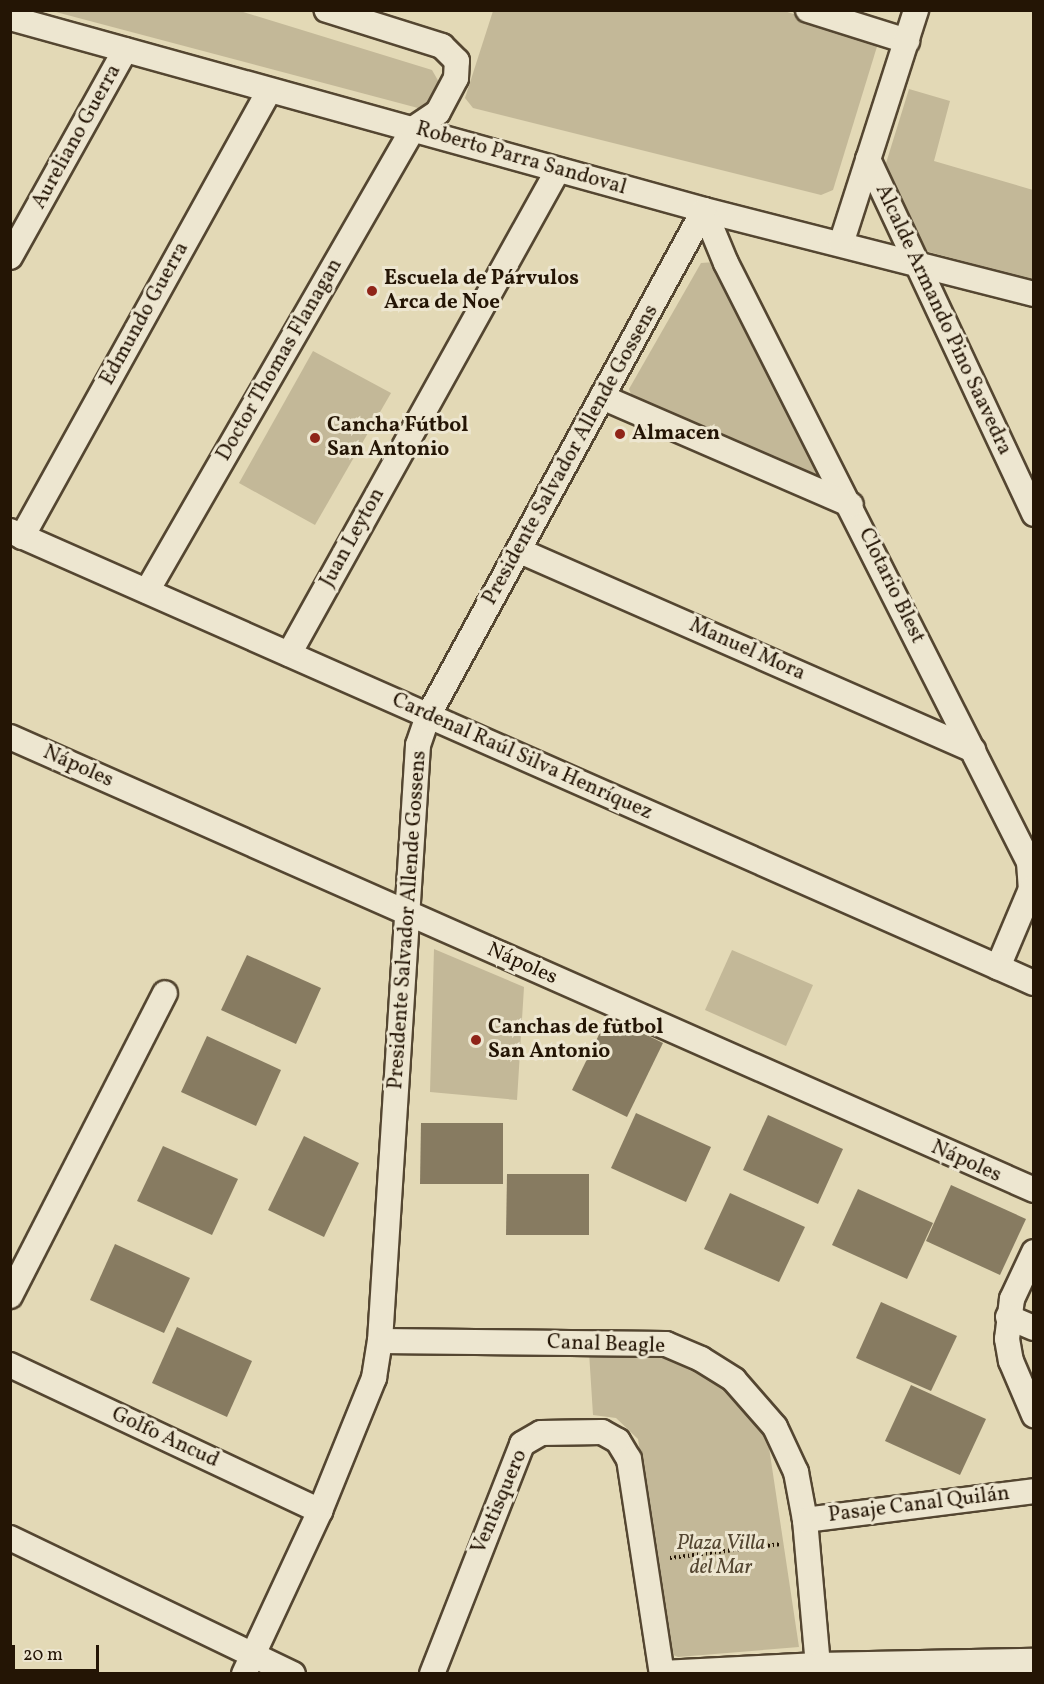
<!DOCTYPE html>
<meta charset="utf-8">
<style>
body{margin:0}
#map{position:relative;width:1044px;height:1684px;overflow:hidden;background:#e3d9b6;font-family:Vollkorn,serif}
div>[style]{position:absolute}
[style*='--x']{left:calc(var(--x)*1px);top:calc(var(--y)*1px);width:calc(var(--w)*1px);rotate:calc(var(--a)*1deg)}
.green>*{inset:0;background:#c3b898}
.building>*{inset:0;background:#877b61}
.path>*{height:4px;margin-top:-2px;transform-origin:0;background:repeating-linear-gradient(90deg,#241505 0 1.5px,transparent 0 4.5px)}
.roads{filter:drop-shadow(2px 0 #544631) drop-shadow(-2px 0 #544631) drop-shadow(0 2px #544631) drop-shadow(0 -2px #544631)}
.street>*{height:24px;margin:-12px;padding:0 12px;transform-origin:12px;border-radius:12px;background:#ede6d0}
.dots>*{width:16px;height:16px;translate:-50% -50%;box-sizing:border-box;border:3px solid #ede6d0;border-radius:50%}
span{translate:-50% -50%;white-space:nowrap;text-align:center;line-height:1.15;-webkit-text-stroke:6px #ede6d0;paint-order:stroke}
.street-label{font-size:21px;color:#241505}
.poi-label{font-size:21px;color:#241505;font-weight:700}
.left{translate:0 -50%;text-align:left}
.park-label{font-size:21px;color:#544631;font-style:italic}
.frame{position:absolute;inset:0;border:12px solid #241505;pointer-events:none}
.scale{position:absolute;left:12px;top:1645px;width:87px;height:27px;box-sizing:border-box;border:3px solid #241505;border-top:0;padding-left:8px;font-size:18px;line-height:21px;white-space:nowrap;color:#241505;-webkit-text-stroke:4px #ede6d0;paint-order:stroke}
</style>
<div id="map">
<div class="green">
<div style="clip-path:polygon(52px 11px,240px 11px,432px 70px,440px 84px,437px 95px,425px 108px,418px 108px)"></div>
<div style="clip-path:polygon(493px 11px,784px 11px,879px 40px,833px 190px,821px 195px,473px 108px,465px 98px)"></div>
<div style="clip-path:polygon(909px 89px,950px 101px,934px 161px,1033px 190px,1033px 280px,922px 250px,882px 176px)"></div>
<div style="clip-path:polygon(715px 262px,822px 477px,810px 481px,633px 399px,629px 389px,701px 263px)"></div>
<div style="clip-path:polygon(313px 351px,391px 393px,315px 525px,239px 483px)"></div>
<div style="clip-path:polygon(434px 949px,524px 987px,517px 1100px,430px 1092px)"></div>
<div style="clip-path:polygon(732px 950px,813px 985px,786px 1046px,705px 1010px)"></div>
<div style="clip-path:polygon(589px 1352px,654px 1353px,697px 1365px,734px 1389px,767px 1434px,799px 1647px,678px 1657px,669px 1653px,638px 1439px,616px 1418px,593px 1415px)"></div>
</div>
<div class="building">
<div style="clip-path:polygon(247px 955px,321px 988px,296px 1044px,221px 1010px)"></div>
<div style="clip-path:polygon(608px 1016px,663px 1043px,627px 1117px,572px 1090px)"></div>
<div style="clip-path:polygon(207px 1036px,281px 1070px,256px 1126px,181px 1092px)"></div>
<div style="clip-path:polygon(636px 1113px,711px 1147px,686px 1202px,611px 1168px)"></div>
<div style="clip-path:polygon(768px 1115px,843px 1149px,818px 1204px,743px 1170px)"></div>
<div style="clip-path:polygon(421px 1123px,503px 1123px,503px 1184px,420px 1184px)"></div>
<div style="clip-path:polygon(304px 1136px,359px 1163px,324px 1237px,268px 1210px)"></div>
<div style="clip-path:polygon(163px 1146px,238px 1179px,212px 1235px,137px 1201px)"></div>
<div style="clip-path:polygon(507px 1174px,589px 1174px,589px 1235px,506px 1235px)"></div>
<div style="clip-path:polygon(951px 1185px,1026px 1219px,1000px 1275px,926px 1241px)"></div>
<div style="clip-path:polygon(858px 1189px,933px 1223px,907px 1279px,832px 1245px)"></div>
<div style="clip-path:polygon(730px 1193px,805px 1227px,779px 1282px,704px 1249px)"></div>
<div style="clip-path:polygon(115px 1244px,190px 1278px,164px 1333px,90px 1300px)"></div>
<div style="clip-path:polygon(881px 1302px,957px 1336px,931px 1391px,856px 1358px)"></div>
<div style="clip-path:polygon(177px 1327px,252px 1361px,227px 1417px,152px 1383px)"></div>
<div style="clip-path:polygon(911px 1385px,986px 1419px,960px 1475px,885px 1441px)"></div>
</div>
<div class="path">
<div style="--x:670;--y:1558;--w:112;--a:-7.2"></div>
</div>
<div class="roads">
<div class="street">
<div style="--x:808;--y:10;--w:104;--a:17.4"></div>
<div style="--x:10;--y:18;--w:720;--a:15.46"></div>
<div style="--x:704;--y:210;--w:341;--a:14.3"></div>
<div style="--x:868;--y:159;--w:392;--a:64.9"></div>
<div style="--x:704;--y:210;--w:57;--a:67.5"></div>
<div style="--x:726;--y:263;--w:671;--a:63.17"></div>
<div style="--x:1029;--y:862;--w:27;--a:86"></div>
<div style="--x:1031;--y:889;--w:85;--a:112.9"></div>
<div style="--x:841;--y:244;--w:246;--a:-72.2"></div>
<div style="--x:10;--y:257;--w:237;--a:-60.9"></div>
<div style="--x:602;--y:397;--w:271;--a:23.4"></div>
<div style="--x:10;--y:531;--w:1119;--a:23.82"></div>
<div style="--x:22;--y:537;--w:510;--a:-61.02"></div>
<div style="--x:520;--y:551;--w:495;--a:23.7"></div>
<div style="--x:147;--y:591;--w:533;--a:-60.07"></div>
<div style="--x:413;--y:129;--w:30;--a:-34"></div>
<div style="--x:438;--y:112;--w:38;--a:-62"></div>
<div style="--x:456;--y:78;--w:17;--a:-87"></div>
<div style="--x:457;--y:61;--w:21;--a:-135"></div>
<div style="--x:442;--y:46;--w:121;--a:-162.6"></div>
<div style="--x:289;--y:654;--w:554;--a:-60.94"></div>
<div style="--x:10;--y:737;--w:1120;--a:23.86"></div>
<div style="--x:1034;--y:1252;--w:52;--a:115.1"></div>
<div style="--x:1012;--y:1299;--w:40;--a:97.1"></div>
<div style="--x:1007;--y:1339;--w:22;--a:80"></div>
<div style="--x:1011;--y:1361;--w:59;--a:66.9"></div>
<div style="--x:10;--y:1296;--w:340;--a:-62.9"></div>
<div style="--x:1008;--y:1317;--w:28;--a:23"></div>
<div style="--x:380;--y:1341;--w:286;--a:0.6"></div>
<div style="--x:666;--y:1344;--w:38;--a:23"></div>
<div style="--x:701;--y:1359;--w:39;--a:32"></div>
<div style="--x:734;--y:1380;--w:62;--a:48.9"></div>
<div style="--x:775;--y:1427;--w:50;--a:65"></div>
<div style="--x:796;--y:1472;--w:49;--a:79.4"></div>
<div style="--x:805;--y:1520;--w:146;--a:84.9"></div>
<div style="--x:10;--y:1365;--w:343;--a:25.2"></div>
<div style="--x:805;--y:1520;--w:231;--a:-7.2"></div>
<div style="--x:10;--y:1538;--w:314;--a:25.7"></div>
<div style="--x:662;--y:1673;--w:156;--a:-2.9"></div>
<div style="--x:818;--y:1665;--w:216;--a:-1.1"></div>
<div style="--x:244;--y:1674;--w:180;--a:-65"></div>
<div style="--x:320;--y:1511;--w:144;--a:-67.9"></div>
<div style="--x:374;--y:1378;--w:37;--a:-81"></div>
<div style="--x:380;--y:1341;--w:597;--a:-86.35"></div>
<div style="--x:418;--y:745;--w:31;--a:-71"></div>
<div style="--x:428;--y:716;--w:576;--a:-61.39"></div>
<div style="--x:432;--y:1674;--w:247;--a:-68.6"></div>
<div style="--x:522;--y:1444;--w:22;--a:-30"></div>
<div style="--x:541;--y:1433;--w:61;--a:-0.9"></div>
<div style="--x:602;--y:1432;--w:18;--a:29"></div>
<div style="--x:618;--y:1441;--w:21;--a:59"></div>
<div style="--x:629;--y:1459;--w:218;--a:81.3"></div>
</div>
</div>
<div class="dots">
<div style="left:372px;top:291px;background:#8f2418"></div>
<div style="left:620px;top:434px;background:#8f2418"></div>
<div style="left:315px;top:438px;background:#8f2418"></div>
<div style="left:476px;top:1040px;background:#8f2418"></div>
</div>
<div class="street-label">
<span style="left:77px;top:137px;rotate:-61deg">Aureliano Guerra</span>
<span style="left:521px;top:159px;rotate:16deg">Roberto Parra Sandoval</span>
<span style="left:145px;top:314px;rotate:-61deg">Edmundo Guerra</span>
<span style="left:943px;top:320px;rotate:65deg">Alcalde Armando Pino Saavedra</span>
<span style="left:280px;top:360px;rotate:-60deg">Doctor Thomas Flanagan</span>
<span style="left:571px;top:455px;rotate:-61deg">Presidente Salvador Allende Gossens</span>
<span style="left:353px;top:538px;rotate:-61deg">Juan Leyton</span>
<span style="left:891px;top:586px;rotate:64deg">Clotario Blest</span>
<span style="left:747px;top:650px;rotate:24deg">Manuel Mora</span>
<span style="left:522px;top:757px;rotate:24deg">Cardenal Raúl Silva Henríquez</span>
<span style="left:78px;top:767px;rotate:24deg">Nápoles</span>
<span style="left:408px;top:920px;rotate:-86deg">Presidente Salvador Allende Gossens</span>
<span style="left:522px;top:964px;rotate:24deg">Nápoles</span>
<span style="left:966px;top:1162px;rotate:24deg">Nápoles</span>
<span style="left:606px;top:1345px;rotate:2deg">Canal Beagle</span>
<span style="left:165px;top:1438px;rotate:25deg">Golfo Ancud</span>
<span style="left:500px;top:1502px;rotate:-67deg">Ventisquero</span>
<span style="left:919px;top:1505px;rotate:-7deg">Pasaje Canal Quilán</span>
</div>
<div class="poi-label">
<span class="left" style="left:384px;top:291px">Escuela de Párvulos<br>Arca de Noe</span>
<span class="left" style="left:327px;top:438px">Cancha Fútbol<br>San Antonio</span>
<span class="left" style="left:632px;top:434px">Almacen</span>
<span class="left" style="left:488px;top:1040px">Canchas de futbol<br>San Antonio</span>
</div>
<div class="park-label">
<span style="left:721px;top:1556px">Plaza Villa<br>del Mar</span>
</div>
<div class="frame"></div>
<div class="scale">20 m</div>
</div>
